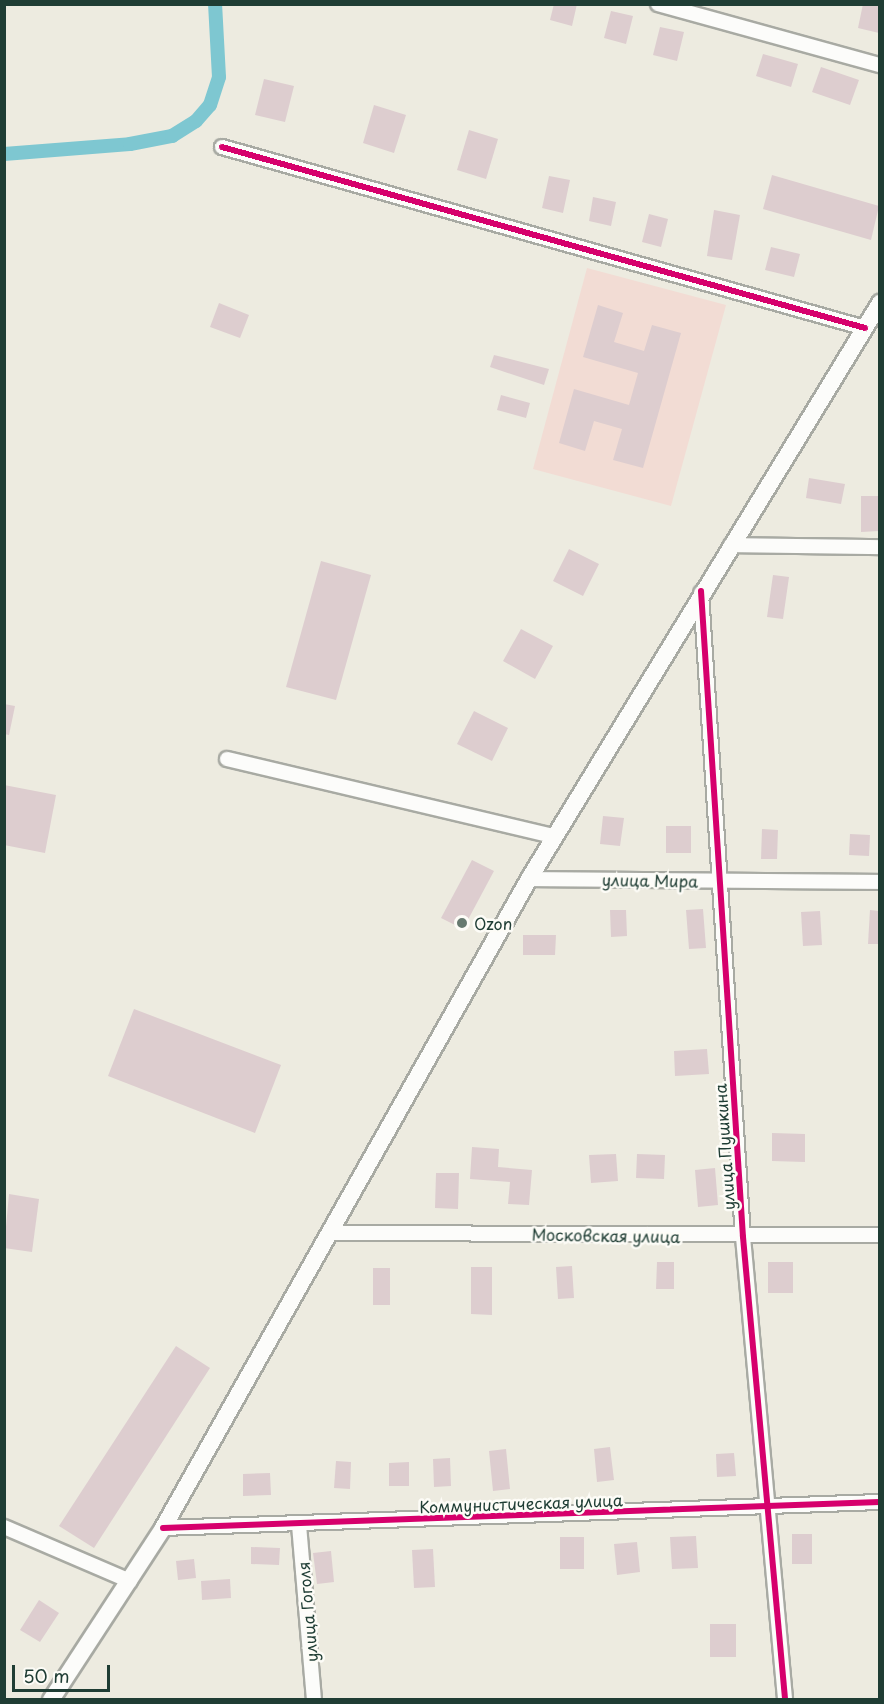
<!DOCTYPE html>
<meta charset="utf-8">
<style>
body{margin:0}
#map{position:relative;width:884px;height:1704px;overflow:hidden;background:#edebe0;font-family:"Playpen Sans",sans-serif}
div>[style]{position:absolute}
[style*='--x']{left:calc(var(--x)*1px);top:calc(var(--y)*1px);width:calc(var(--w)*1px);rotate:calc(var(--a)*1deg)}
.built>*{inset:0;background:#f2dcd4}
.canal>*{height:14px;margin:-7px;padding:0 7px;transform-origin:7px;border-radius:7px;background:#7ec7d1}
.building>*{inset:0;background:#ddcdcf}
.roads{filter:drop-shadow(2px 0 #a8aaa3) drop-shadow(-2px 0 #a8aaa3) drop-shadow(0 2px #a8aaa3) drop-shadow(0 -2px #a8aaa3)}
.minor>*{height:14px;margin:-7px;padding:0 7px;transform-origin:7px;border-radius:7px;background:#fcfcfa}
.major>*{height:16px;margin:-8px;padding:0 8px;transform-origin:8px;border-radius:8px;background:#fcfcfa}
.cycleway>*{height:6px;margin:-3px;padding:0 3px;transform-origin:3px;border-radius:3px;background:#d6006c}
.dots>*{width:16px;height:16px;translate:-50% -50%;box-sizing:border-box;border:3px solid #fdfcf7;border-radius:50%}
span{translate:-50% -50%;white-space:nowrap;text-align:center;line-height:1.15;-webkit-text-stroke:5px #fdfcf7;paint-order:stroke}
.street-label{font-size:16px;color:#1f3d34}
.poi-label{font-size:16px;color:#1f3d34}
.left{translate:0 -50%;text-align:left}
.frame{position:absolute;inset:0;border:6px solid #1f3d34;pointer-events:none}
.scale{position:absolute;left:12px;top:1665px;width:98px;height:27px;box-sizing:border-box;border:3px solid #1f3d34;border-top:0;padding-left:8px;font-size:18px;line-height:21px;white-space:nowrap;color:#1f3d34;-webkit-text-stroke:4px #fdfcf7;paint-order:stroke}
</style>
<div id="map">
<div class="built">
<div style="clip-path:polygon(587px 268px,726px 305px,671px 506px,533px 469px)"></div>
</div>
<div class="canal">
<div style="--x:4;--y:154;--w:126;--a:-4.5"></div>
<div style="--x:130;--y:144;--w:43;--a:-10.8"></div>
<div style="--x:172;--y:136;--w:28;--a:-32"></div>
<div style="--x:196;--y:121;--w:21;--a:-49"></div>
<div style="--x:210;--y:105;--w:29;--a:-72"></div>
<div style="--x:219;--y:77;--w:73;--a:-93.1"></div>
</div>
<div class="building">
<div style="clip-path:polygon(554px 4px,577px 4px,572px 26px,550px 20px)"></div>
<div style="clip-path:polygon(863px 4px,879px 6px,879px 33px,858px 28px)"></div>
<div style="clip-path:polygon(611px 11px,633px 16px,626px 44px,604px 38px)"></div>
<div style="clip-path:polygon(660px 27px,684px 32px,677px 61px,653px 55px)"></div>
<div style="clip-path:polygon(763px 54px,798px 64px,791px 87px,756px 76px)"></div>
<div style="clip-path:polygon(821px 67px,859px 80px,850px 105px,812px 92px)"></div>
<div style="clip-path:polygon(264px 79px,294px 86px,285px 122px,255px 115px)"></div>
<div style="clip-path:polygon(374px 105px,406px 115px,394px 153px,363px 143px)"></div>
<div style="clip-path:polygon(469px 130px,498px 139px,486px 179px,457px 170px)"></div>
<div style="clip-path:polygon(772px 175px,879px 206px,871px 240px,763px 209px)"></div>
<div style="clip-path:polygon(549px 176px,570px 180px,563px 213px,542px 208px)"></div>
<div style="clip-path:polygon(593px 197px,616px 202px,611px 226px,589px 221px)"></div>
<div style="clip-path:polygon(714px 210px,740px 215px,732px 260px,707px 256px)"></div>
<div style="clip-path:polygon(649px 214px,668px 219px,661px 247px,642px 242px)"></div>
<div style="clip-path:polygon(771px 247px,800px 254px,794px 277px,765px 270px)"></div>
<div style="clip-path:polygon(219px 303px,249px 315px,240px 338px,210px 327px)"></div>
<div style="clip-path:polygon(598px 305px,623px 313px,614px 342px,644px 351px,652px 325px,681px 333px,643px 468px,613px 460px,622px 429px,594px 421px,585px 451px,559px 443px,574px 389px,629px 405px,638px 373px,583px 357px)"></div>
<div style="clip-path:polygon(494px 355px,549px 369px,544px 385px,490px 367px)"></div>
<div style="clip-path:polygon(501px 395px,530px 403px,526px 418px,497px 410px)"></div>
<div style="clip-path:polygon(809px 478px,845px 484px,841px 504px,806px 498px)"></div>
<div style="clip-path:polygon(861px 496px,879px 496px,879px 531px,861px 532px)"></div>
<div style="clip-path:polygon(569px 549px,599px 564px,583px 596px,553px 581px)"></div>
<div style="clip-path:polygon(321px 561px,371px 575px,336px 700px,286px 687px)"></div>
<div style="clip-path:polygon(773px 575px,789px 577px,783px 619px,767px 617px)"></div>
<div style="clip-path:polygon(521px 629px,553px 646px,535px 679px,503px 661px)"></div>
<div style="clip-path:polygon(4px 704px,15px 706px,9px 735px,4px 734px)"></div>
<div style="clip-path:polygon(474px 711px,508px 728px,492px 761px,457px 744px)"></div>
<div style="clip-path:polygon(4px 785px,56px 795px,45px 853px,4px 845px)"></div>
<div style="clip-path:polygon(603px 816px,624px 818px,620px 846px,600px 844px)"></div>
<div style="clip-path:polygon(666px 826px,691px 826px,691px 853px,666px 853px)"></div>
<div style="clip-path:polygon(762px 829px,778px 830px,777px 859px,761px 859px)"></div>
<div style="clip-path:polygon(850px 834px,870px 835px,869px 856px,849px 855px)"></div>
<div style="clip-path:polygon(472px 860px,494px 871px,463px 929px,441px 918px)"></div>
<div style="clip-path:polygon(703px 909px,706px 948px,689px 949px,686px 910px)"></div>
<div style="clip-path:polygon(610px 910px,626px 910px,627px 936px,611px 937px)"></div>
<div style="clip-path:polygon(870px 910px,879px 911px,879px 944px,868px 944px)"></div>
<div style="clip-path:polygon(820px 911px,822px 945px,803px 946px,801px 912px)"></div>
<div style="clip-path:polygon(523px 935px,556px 935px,555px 955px,523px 955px)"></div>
<div style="clip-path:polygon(134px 1009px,281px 1065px,255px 1133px,108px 1076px)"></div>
<div style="clip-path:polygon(707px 1049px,709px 1074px,675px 1076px,674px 1051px)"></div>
<div style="clip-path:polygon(772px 1133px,805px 1134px,805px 1162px,772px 1161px)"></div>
<div style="clip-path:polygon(472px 1147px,499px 1149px,498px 1167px,532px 1170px,529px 1205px,508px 1204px,510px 1182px,470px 1179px)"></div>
<div style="clip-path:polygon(616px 1154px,618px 1181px,591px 1183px,589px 1155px)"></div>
<div style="clip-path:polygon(637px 1154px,665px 1155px,664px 1179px,636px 1178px)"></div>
<div style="clip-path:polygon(715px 1168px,718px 1205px,698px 1207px,695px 1170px)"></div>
<div style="clip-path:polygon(436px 1173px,459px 1173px,458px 1209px,435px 1208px)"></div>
<div style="clip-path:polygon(9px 1194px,39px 1199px,32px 1252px,4px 1248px)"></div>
<div style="clip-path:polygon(657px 1262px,674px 1262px,674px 1289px,656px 1289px)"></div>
<div style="clip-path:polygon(768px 1262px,793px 1262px,793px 1293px,768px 1293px)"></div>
<div style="clip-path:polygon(572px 1266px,574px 1298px,558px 1299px,556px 1267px)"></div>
<div style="clip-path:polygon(471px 1267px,492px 1267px,492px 1315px,471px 1314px)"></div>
<div style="clip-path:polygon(373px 1268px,390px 1268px,390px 1305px,373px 1305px)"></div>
<div style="clip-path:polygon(176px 1346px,210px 1368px,94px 1548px,59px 1526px)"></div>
<div style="clip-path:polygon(610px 1447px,614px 1480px,597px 1482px,594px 1449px)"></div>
<div style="clip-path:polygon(506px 1449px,510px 1489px,493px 1491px,489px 1451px)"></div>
<div style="clip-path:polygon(734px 1453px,736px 1476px,717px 1477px,716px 1454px)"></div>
<div style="clip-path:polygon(450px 1458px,451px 1486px,434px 1487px,433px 1459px)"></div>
<div style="clip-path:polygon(336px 1461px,351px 1462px,350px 1489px,334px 1488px)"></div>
<div style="clip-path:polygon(409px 1462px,409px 1486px,389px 1486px,389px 1463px)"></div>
<div style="clip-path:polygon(270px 1473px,271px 1495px,243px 1496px,243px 1474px)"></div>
<div style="clip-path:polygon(792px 1534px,812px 1534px,812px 1564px,792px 1564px)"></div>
<div style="clip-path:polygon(696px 1536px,698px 1568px,672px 1569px,670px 1537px)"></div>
<div style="clip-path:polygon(560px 1537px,584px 1537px,584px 1569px,560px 1569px)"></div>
<div style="clip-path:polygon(637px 1542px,640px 1572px,617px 1575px,614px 1544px)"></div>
<div style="clip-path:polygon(251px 1547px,280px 1548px,279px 1565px,251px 1564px)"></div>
<div style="clip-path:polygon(433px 1549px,435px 1587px,414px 1588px,412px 1550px)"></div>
<div style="clip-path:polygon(331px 1551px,334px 1582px,317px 1584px,313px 1553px)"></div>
<div style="clip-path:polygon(194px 1559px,196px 1578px,178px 1580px,176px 1561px)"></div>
<div style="clip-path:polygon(230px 1579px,231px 1598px,202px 1600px,201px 1581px)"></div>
<div style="clip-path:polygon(39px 1600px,59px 1613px,40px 1642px,20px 1630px)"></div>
<div style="clip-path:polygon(710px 1624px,736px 1624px,736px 1657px,710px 1657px)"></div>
</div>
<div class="roads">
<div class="minor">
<div style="--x:658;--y:4;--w:230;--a:15.4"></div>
<div style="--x:222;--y:147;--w:668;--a:15.72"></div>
<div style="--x:731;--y:545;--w:149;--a:0.8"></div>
<div style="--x:701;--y:593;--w:645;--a:86.27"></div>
<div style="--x:743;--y:1237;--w:465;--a:84.8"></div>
<div style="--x:227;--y:759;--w:336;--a:13.3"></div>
<div style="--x:529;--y:879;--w:351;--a:0.5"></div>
<div style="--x:333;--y:1233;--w:547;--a:0.21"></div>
<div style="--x:299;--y:1525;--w:176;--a:85.1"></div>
<div style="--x:4;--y:1527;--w:137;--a:23.2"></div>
<div style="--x:163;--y:1528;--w:717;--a:-2.08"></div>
</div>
<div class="major">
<div style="--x:51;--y:1700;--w:205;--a:-56.9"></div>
<div style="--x:163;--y:1528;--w:745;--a:-60.58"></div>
<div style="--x:529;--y:879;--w:675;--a:-58.64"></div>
</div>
</div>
<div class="cycleway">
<div style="--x:222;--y:147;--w:668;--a:15.72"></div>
<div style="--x:701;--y:591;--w:647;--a:86.28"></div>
<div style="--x:743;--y:1237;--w:465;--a:84.8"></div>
<div style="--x:163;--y:1528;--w:717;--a:-2.08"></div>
</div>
<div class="dots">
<div style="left:462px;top:923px;background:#677a70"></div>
</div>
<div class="street-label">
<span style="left:650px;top:880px;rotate:1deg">улица Мира</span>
<span style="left:724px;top:1147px;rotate:-94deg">улица Пушкина</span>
<span style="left:606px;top:1235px;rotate:1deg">Московская улица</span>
<span style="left:521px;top:1503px;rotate:-2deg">Коммунистическая улица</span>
<span style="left:307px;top:1612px;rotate:-95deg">улица Гоголя</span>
</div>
<div class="poi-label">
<span class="left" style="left:474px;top:923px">Ozon</span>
</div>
<div class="frame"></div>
<div class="scale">50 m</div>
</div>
